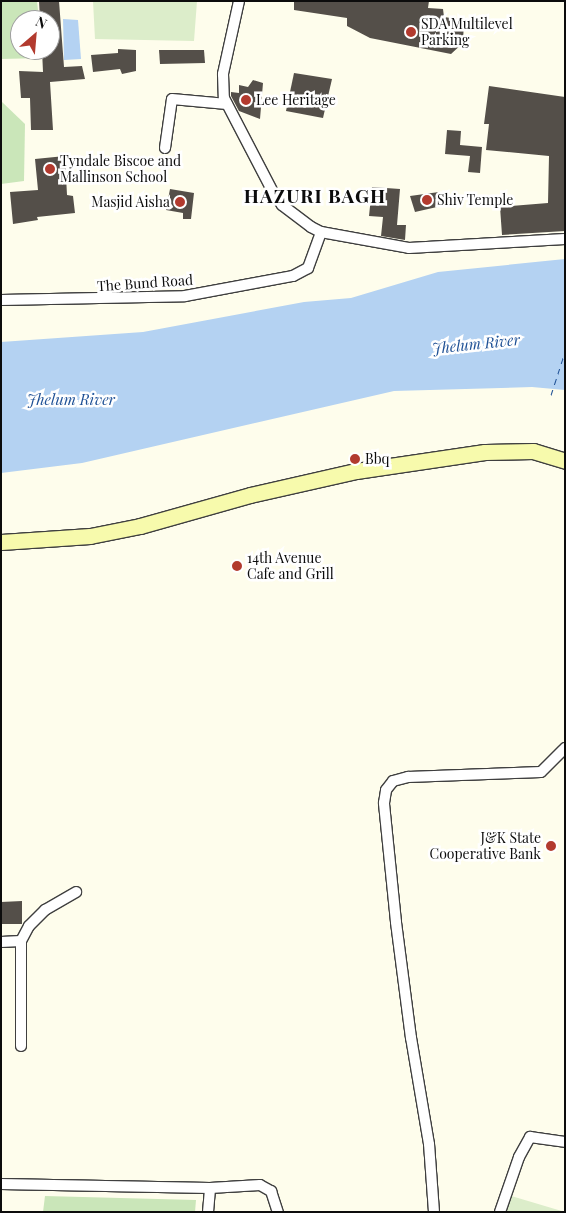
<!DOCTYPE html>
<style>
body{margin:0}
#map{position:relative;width:566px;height:1213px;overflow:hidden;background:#fefdec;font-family:"Playfair Display",serif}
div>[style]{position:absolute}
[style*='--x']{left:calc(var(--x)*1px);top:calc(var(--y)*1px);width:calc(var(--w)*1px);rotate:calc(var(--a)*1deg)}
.green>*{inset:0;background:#cae6b9}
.pitch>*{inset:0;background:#dcedca}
.water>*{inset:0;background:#b4d2f2}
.ferry>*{height:1px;margin-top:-0.5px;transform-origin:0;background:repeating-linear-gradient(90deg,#1e5095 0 6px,transparent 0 11px)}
.building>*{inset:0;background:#544f49}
.roads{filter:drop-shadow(1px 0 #3f3f3f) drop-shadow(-1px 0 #3f3f3f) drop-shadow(0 1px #3f3f3f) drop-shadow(0 -1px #3f3f3f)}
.street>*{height:10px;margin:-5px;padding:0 5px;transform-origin:5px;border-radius:5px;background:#fff}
.secondary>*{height:15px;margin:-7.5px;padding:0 7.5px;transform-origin:7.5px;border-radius:7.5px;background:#f7faac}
.dots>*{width:14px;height:14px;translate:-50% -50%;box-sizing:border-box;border:2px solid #fff;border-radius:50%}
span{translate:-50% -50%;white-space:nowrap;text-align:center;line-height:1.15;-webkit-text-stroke:5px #fff;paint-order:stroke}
.poi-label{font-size:14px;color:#0c0c0c}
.left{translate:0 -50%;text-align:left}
.right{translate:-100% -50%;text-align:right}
.street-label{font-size:14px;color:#0c0c0c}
.water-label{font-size:15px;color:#1e5095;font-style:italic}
.district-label{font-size:19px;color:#0c0c0c;font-weight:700;letter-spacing:1px}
.frame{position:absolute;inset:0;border:2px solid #0c0c0c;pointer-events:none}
.north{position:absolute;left:10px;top:10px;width:50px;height:50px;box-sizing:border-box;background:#fff;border:1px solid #9e9e9e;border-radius:50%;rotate:27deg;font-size:14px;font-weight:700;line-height:20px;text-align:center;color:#0c0c0c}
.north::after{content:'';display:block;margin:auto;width:18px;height:22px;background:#b23a2e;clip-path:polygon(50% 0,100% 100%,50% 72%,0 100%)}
</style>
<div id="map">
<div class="green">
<div style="clip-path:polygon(1px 1px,37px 1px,39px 20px,20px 20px,20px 50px,42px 50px,43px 58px,1px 59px)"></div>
<div style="clip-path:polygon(1px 101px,25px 124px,24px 181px,1px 184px)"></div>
<div style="clip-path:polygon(45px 1196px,196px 1200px,195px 1212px,43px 1212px)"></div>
</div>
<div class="pitch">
<div style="clip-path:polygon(93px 1px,197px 1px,194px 41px,95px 39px)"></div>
<div style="clip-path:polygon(508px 1195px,565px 1212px,503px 1212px)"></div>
</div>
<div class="water">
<div style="clip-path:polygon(63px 19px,78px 20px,81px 59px,64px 60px)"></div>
<div style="clip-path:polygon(565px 259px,565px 390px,532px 387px,394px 391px,82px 463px,1px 473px,1px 342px,143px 332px,304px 302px,351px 298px,438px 272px)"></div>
</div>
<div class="ferry">
<div style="--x:551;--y:395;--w:45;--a:-72"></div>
</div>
<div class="building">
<div style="clip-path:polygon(39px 1px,59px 1px,64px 67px,82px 66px,85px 79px,50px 82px,53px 130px,31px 130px,30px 98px,21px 98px,19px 71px,43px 72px,42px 50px,50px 50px,50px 20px,40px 20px)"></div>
<div style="clip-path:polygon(294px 1px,429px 1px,428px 8px,443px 9px,444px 17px,464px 20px,463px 43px,451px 54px,370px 38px,347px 26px,347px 18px,294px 10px)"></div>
<div style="clip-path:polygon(118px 49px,136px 50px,136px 71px,122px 74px,120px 69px,93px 72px,91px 55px,118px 53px)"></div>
<div style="clip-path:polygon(159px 50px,204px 50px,205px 63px,160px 64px)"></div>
<div style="clip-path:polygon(294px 73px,332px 79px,323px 118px,286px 111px)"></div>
<div style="clip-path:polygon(253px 80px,263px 83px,260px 119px,239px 111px,231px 96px,231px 92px,239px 93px,239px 85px,248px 87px)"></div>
<div style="clip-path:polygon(489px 86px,565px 97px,565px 231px,502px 235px,500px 207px,548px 203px,549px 156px,486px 150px,489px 124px,484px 124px)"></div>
<div style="clip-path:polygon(447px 130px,461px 131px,460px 145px,482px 147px,480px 173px,468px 172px,470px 156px,445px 154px)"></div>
<div style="clip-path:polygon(65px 156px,67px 195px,73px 196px,75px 213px,37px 217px,38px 220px,13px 224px,10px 192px,38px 190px,35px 159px)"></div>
<div style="clip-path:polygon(372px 187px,400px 189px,397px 225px,406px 225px,405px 240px,381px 236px,383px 217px,369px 216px)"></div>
<div style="clip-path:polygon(170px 189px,194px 193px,191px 219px,183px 219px,183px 213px,166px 210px)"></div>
<div style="clip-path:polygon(439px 192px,437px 207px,415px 212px,410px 196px)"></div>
<div style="clip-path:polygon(22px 901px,22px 924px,1px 924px,1px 902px)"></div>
</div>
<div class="roads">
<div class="street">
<div style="--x:239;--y:1;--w:75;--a:102.4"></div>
<div style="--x:223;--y:74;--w:24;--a:88"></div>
<div style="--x:224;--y:98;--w:106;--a:62.5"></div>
<div style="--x:273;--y:192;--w:16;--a:55"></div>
<div style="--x:282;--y:205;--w:36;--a:37"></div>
<div style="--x:311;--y:227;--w:11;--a:27"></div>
<div style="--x:321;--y:232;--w:89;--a:10.3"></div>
<div style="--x:409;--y:248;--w:156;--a:-3.3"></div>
<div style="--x:165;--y:148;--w:49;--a:-81.9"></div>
<div style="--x:172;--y:99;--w:55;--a:5.2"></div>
<div style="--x:1;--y:300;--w:184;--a:-1.2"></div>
<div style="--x:185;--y:296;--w:110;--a:-10.5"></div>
<div style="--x:293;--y:276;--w:17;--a:-28"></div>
<div style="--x:308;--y:268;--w:38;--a:-70"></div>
<div style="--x:21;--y:941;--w:17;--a:-62"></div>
<div style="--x:29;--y:926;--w:23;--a:-45"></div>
<div style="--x:45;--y:910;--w:36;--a:-30"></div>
<div style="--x:1;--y:942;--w:20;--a:-3"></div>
<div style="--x:21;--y:941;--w:105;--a:90"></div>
<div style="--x:1;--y:1184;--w:209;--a:1.1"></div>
<div style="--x:210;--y:1188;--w:50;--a:-3.4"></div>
<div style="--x:260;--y:1185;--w:13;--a:29"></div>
<div style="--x:271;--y:1191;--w:22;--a:72"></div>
<div style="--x:208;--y:1212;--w:24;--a:-85"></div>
<div style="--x:434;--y:1212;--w:68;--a:-94.2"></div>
<div style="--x:429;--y:1144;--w:108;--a:-99.6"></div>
<div style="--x:411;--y:1038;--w:117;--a:-97.4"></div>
<div style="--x:396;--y:922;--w:120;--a:-95.8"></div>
<div style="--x:384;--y:803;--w:13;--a:-81"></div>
<div style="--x:386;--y:790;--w:11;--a:-52"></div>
<div style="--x:393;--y:781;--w:16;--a:-15"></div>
<div style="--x:408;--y:777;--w:133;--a:-2.2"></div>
<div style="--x:541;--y:772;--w:34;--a:-45"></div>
<div style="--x:500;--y:1212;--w:58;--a:-70.9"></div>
<div style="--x:519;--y:1157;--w:23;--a:-61"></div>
<div style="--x:530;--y:1137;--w:35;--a:8"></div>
</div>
<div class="secondary">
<div style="--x:1;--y:542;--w:89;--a:-3.9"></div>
<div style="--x:90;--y:536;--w:51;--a:-11.3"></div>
<div style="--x:140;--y:526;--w:114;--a:-15.7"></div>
<div style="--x:250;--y:495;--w:109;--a:-12.8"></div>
<div style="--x:356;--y:471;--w:130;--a:-8.4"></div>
<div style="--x:485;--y:452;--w:48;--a:-1.2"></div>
<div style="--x:533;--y:451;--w:34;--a:17"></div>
</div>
</div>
<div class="dots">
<div style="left:411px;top:32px;background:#b23a2e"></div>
<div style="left:246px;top:100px;background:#b23a2e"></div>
<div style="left:50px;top:169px;background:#b23a2e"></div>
<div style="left:427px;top:200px;background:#b23a2e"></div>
<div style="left:180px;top:202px;background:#b23a2e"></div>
<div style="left:355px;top:459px;background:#b23a2e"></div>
<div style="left:237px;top:566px;background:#b23a2e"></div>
<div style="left:551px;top:846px;background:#b23a2e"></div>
</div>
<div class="poi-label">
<span class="left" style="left:421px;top:32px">SDA Multilevel<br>Parking</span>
<span class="left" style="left:256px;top:100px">Lee Heritage</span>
<span class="left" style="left:60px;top:169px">Tyndale Biscoe and<br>Mallinson School</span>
<span class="left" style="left:437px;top:200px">Shiv Temple</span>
<span class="right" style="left:170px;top:202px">Masjid Aisha</span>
<span class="left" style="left:365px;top:459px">Bbq</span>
<span class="left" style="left:247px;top:566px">14th Avenue<br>Cafe and Grill</span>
<span class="right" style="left:541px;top:846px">J&amp;K State<br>Cooperative Bank</span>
</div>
<div class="street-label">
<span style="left:145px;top:283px;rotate:-4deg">The Bund Road</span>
</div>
<div class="water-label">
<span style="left:476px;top:344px;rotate:-6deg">Jhelum River</span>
<span style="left:71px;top:400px">Jhelum River</span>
</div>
<div class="district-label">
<span style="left:315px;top:196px">HAZURI BAGH</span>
</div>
<div class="frame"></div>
<div class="north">N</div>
</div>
